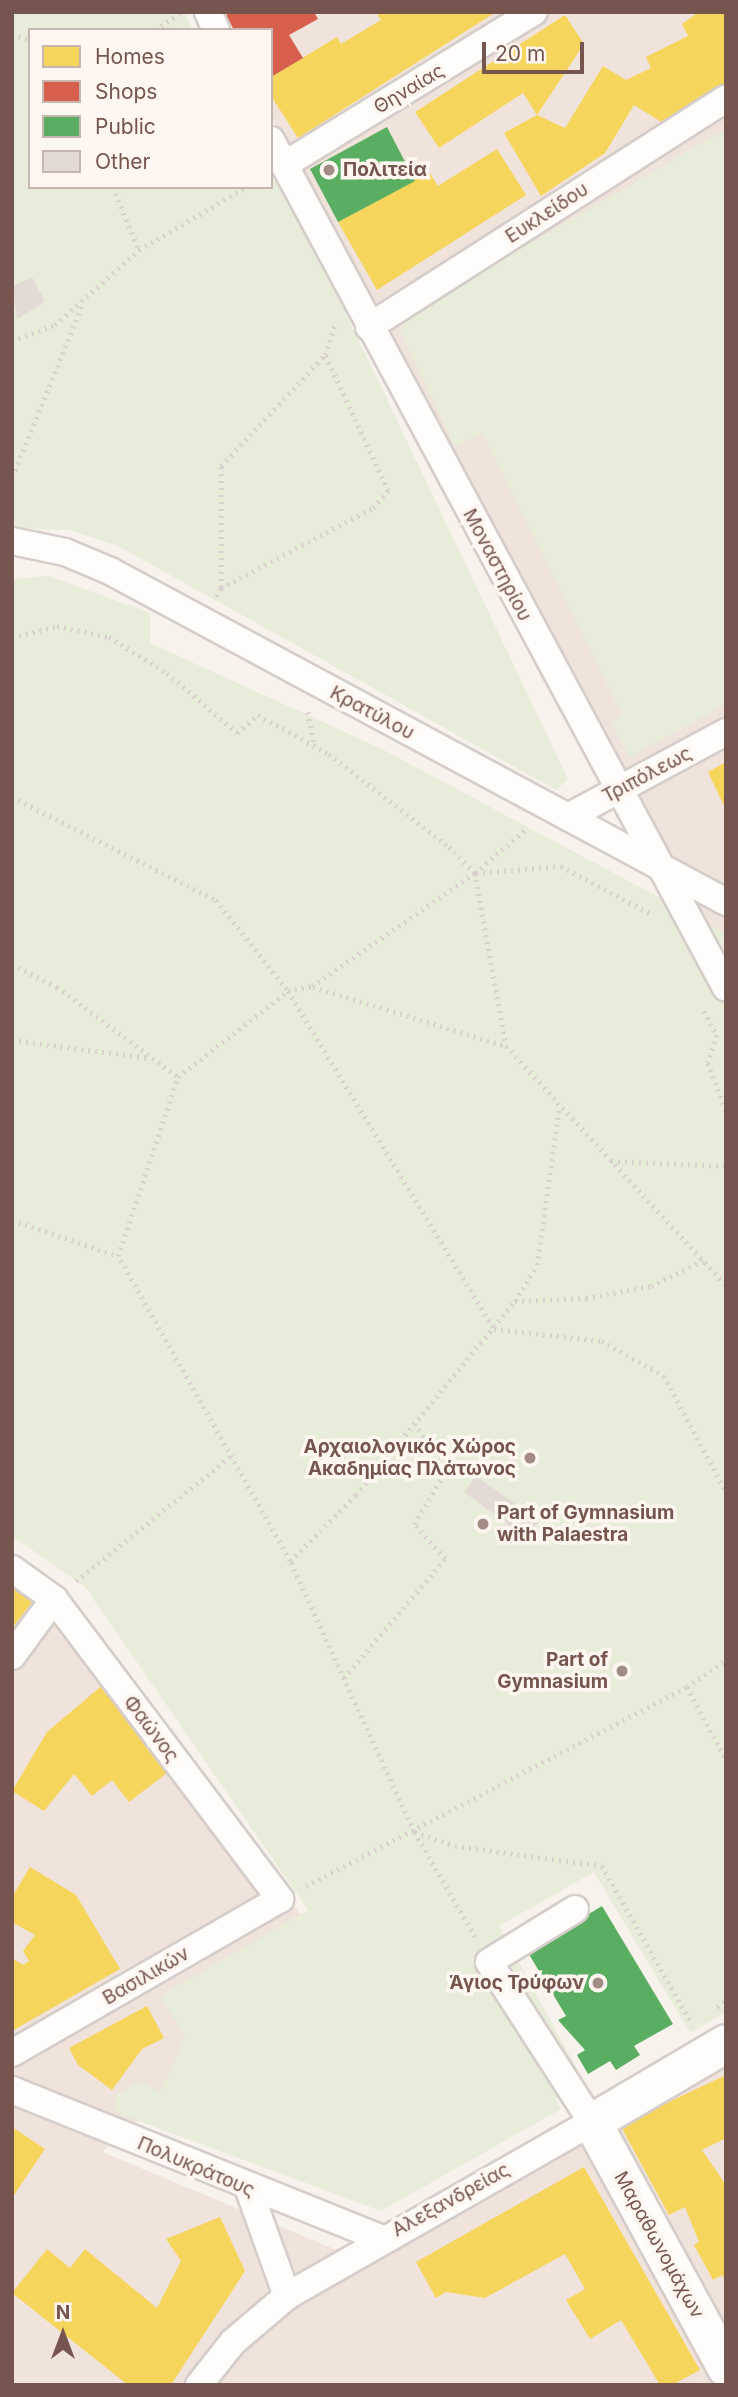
<!DOCTYPE html>
<meta charset="utf-8">
<style>
body{margin:0}
#map{position:relative;width:738px;height:2397px;overflow:hidden;background:#f8f2ed;font-family:Inter,sans-serif}
div>[style]{position:absolute}
[style*='--x']{left:calc(var(--x)*1px);top:calc(var(--y)*1px);width:calc(var(--w)*1px);rotate:calc(var(--a)*1deg)}
.residential>*{inset:0;background:#f0e3db}
.green>*{inset:0;background:#e8edd9}
.homes>*{inset:0;background:#f6d55c}
.shops>*{inset:0;background:#d6604d}
.public>*{inset:0;background:#5aae61}
.building>*{inset:0;background:#e4dad5}
.path>*{height:4.5px;margin-top:-2.25px;transform-origin:0;background:repeating-linear-gradient(90deg,#dad1cf 0 2px,transparent 0 7px)}
.roads{filter:drop-shadow(2px 0 #d6cdca) drop-shadow(-2px 0 #d6cdca) drop-shadow(0 2px #d6cdca) drop-shadow(0 -2px #d6cdca)}
.street>*{height:26px;margin:-13px;padding:0 13px;transform-origin:13px;border-radius:13px;background:#fefdfc}
.secondary>*{height:37px;margin:-18.5px;padding:0 18.5px;transform-origin:18.5px;border-radius:18.5px;background:#fefdfc}
.dots>*{width:19px;height:19px;translate:-50% -50%;box-sizing:border-box;border:4px solid #fef6f0;border-radius:50%}
span{translate:-50% -50%;white-space:nowrap;text-align:center;line-height:1.15;-webkit-text-stroke:7px #fef6f0;paint-order:stroke}
.street-label{font-size:19px;color:#75554e}
.poi-label{font-size:19px;color:#75554e;font-weight:700}
.left{translate:0 -50%;text-align:left}
.right{translate:-100% -50%;text-align:right}
.frame{position:absolute;inset:0;border:14px solid #75554e;pointer-events:none}
.legend{position:absolute;left:28px;top:28px;width:245px;height:161px;box-sizing:border-box;background:#fef6f0;border:2px solid #c7b6af;margin:0;padding:9px 12px;list-style:none;font-size:21px;color:#75554e}
.legend li{display:flex;align-items:center;gap:14px;height:35px}
.legend b{width:35px;border:2px solid #c7b6af}
.north{position:absolute;left:28px;top:2299px;width:70px;height:70px;-webkit-text-stroke:5px #fef6f0;paint-order:stroke;rotate:0deg;font-size:19px;font-weight:700;line-height:28px;text-align:center;color:#75554e}
.north::after{content:'';display:block;margin:auto;width:24px;height:32px;background:#75554e;clip-path:polygon(50% 0,100% 100%,50% 72%,0 100%)}
.scale{position:absolute;left:482px;top:42px;width:102px;height:32px;box-sizing:border-box;border:4px solid #75554e;border-top:0;padding-left:9px;font-size:21px;line-height:24px;white-space:nowrap;color:#75554e;-webkit-text-stroke:5px #fef6f0;paint-order:stroke}
</style>
<div id="map">
<div class="residential">
<div style="clip-path:polygon(216px 12px,726px 12px,726px 974px,271px 116px,271px 30px,226px 30px)"></div>
<div style="clip-path:polygon(12px 1559px,89px 1619px,329px 1954px,102px 2152px,370px 2264px,592px 2136px,724px 2385px,12px 2385px)"></div>
<div style="clip-path:polygon(726px 2054px,726px 2347px,604px 2125px)"></div>
</div>
<div class="green">
<div style="clip-path:polygon(12px 12px,184px 12px,193px 30px,30px 30px,30px 187px,271px 187px,271px 174px,342px 305px,568px 779px,556px 790px,118px 546px,70px 530px,12px 528px)"></div>
<div style="clip-path:polygon(726px 129px,726px 704px,630px 757px,612px 724px,622px 715px,482px 433px,455px 447px,400px 330px,406px 316px)"></div>
<div style="clip-path:polygon(49px 576px,150px 613px,150px 643px,382px 749px,726px 933px,726px 2012px,690px 2033px,594px 1872px,499px 1926px,583px 2080px,555px 2098px,561px 2109px,381px 2211px,115px 2112px,115px 2097px,139px 2081px,160px 2092px,185px 2037px,160px 1996px,308px 1910px,85px 1587px,12px 1536px,12px 579px)"></div>
</div>
<div class="homes">
<div style="clip-path:polygon(376px 12px,496px 12px,298px 138px,271px 96px,271px 77px,337px 37px,341px 44px,381px 20px)"></div>
<div style="clip-path:polygon(699px 12px,726px 12px,726px 88px,663px 123px,634px 105px,605px 153px,541px 196px,504px 133px,537px 115px,565px 128px,603px 66px,626px 80px,651px 68px,646px 57px,688px 36px,682px 24px)"></div>
<div style="clip-path:polygon(565px 15px,584px 44px,537px 115px,523px 93px,439px 148px,415px 112px)"></div>
<div style="clip-path:polygon(497px 149px,526px 195px,377px 290px,338px 222px,429px 172px,438px 186px)"></div>
<div style="clip-path:polygon(726px 762px,726px 810px,708px 772px)"></div>
<div style="clip-path:polygon(12px 1585px,33px 1601px,12px 1628px)"></div>
<div style="clip-path:polygon(105px 1683px,171px 1770px,129px 1802px,112px 1780px,92px 1796px,74px 1774px,44px 1811px,12px 1791px,47px 1732px)"></div>
<div style="clip-path:polygon(30px 1867px,76px 1895px,120px 1969px,12px 2031px,12px 1958px,23px 1965px,29px 1961px,23px 1951px,35px 1935px,12px 1922px,12px 1897px)"></div>
<div style="clip-path:polygon(147px 2006px,164px 2038px,142px 2049px,112px 2090px,78px 2065px,69px 2048px)"></div>
<div style="clip-path:polygon(726px 2075px,726px 2138px,702px 2150px,726px 2185px,726px 2282px,722px 2275px,713px 2280px,694px 2245px,699px 2242px,685px 2207px,669px 2215px,620px 2125px)"></div>
<div style="clip-path:polygon(12px 2127px,45px 2149px,12px 2198px)"></div>
<div style="clip-path:polygon(584px 2167px,700px 2370px,672px 2385px,660px 2385px,621px 2320px,590px 2339px,566px 2300px,585px 2289px,565px 2254px,485px 2298px,446px 2292px,436px 2298px,416px 2262px)"></div>
<div style="clip-path:polygon(220px 2217px,245px 2271px,171px 2385px,128px 2385px,12px 2293px,47px 2249px,70px 2268px,85px 2249px,157px 2308px,181px 2261px,166px 2239px)"></div>
</div>
<div class="shops">
<div style="clip-path:polygon(231px 12px,314px 12px,318px 19px,289px 35px,303px 58px,271px 77px,271px 30px,234px 30px,226px 15px)"></div>
</div>
<div class="public">
<div style="clip-path:polygon(387px 127px,415px 181px,338px 222px,310px 169px)"></div>
<div style="clip-path:polygon(602px 1906px,673px 2024px,634px 2046px,640px 2055px,616px 2070px,610px 2061px,588px 2074px,577px 2055px,585px 2050px,558px 2020px,566px 2016px,527px 1951px)"></div>
</div>
<div class="building">
<div style="clip-path:polygon(32px 277px,45px 302px,17px 319px,12px 287px)"></div>
<div style="clip-path:polygon(476px 1476px,539px 1521px,526px 1538px,464px 1492px)"></div>
</div>
<div class="path">
<div style="--x:155;--y:30;--w:30;--a:-34"></div>
<div style="--x:12;--y:34;--w:19;--a:18"></div>
<div style="--x:113;--y:187;--w:68;--a:67.6"></div>
<div style="--x:12;--y:341;--w:46;--a:-20.4"></div>
<div style="--x:55;--y:325;--w:113;--a:-41.8"></div>
<div style="--x:139;--y:250;--w:124;--a:-30.5"></div>
<div style="--x:12;--y:477;--w:188;--a:-67.8"></div>
<div style="--x:221;--y:588;--w:122;--a:-90"></div>
<div style="--x:221;--y:466;--w:152;--a:-46.9"></div>
<div style="--x:216;--y:596;--w:9;--a:-58"></div>
<div style="--x:221;--y:588;--w:172;--a:-27.8"></div>
<div style="--x:373;--y:508;--w:23;--a:-49"></div>
<div style="--x:388;--y:491;--w:150;--a:-114.9"></div>
<div style="--x:325;--y:355;--w:32;--a:-72"></div>
<div style="--x:12;--y:637;--w:46;--a:-13.7"></div>
<div style="--x:57;--y:626;--w:53;--a:11.9"></div>
<div style="--x:109;--y:637;--w:68;--a:31.8"></div>
<div style="--x:167;--y:673;--w:92;--a:40.6"></div>
<div style="--x:237;--y:733;--w:28;--a:-41"></div>
<div style="--x:258;--y:715;--w:81;--a:28.8"></div>
<div style="--x:329;--y:754;--w:152;--a:37.8"></div>
<div style="--x:449;--y:847;--w:37;--a:45"></div>
<div style="--x:475;--y:873;--w:176;--a:79.8"></div>
<div style="--x:506;--y:1046;--w:325;--a:47.4"></div>
<div style="--x:308;--y:712;--w:33;--a:79"></div>
<div style="--x:12;--y:797;--w:229;--a:26.8"></div>
<div style="--x:216;--y:900;--w:116;--a:51.6"></div>
<div style="--x:288;--y:991;--w:396;--a:58.6"></div>
<div style="--x:494;--y:1329;--w:109;--a:6.3"></div>
<div style="--x:602;--y:1341;--w:71;--a:29.4"></div>
<div style="--x:664;--y:1376;--w:131;--a:61.7"></div>
<div style="--x:476;--y:873;--w:85;--a:-4.7"></div>
<div style="--x:561;--y:866;--w:102;--a:28.1"></div>
<div style="--x:12;--y:964;--w:51;--a:27.1"></div>
<div style="--x:57;--y:987;--w:151;--a:36.6"></div>
<div style="--x:313;--y:987;--w:202;--a:17"></div>
<div style="--x:704;--y:1011;--w:27;--a:62"></div>
<div style="--x:717;--y:1035;--w:29;--a:108"></div>
<div style="--x:708;--y:1063;--w:51;--a:69.4"></div>
<div style="--x:12;--y:1040;--w:139;--a:7.4"></div>
<div style="--x:611;--y:1161;--w:115;--a:2.5"></div>
<div style="--x:12;--y:1220;--w:112;--a:18.8"></div>
<div style="--x:515;--y:1301;--w:71;--a:-2.4"></div>
<div style="--x:586;--y:1298;--w:66;--a:-10.5"></div>
<div style="--x:651;--y:1286;--w:59;--a:-26.1"></div>
<div style="--x:290;--y:1561;--w:93;--a:-45"></div>
<div style="--x:356;--y:1495;--w:251;--a:-50.7"></div>
<div style="--x:515;--y:1301;--w:42;--a:-58.6"></div>
<div style="--x:537;--y:1265;--w:159;--a:-82"></div>
<div style="--x:76;--y:1581;--w:199;--a:-38.9"></div>
<div style="--x:344;--y:1678;--w:156;--a:-49.7"></div>
<div style="--x:445;--y:1559;--w:47;--a:-131.5"></div>
<div style="--x:414;--y:1524;--w:60;--a:-58.7"></div>
<div style="--x:445;--y:1473;--w:57;--a:-121.5"></div>
<div style="--x:687;--y:1687;--w:82;--a:61.6"></div>
<div style="--x:415;--y:1832;--w:42;--a:19.3"></div>
<div style="--x:455;--y:1846;--w:148;--a:7.7"></div>
<div style="--x:602;--y:1866;--w:182;--a:60.3"></div>
<div style="--x:306;--y:1886;--w:430;--a:-27.6"></div>
<div style="--x:687;--y:1687;--w:47;--a:-34.7"></div>
<div style="--x:475;--y:1937;--w:121;--a:-120.2"></div>
<div style="--x:414;--y:1832;--w:298;--a:-114.6"></div>
<div style="--x:290;--y:1561;--w:350;--a:-119.4"></div>
<div style="--x:118;--y:1256;--w:189;--a:-71.5"></div>
<div style="--x:178;--y:1077;--w:140;--a:-38"></div>
<div style="--x:288;--y:991;--w:25;--a:-12"></div>
<div style="--x:312;--y:986;--w:198;--a:-34.7"></div>
<div style="--x:475;--y:873;--w:67;--a:-40.8"></div>
<div style="--x:717;--y:2007;--w:11;--a:-34"></div>
</div>
<div class="roads">
<div class="street">
<div style="--x:208;--y:12;--w:20;--a:66"></div>
<div style="--x:271;--y:140;--w:962;--a:61.78"></div>
<div style="--x:284;--y:165;--w:293;--a:-31.5"></div>
<div style="--x:369;--y:327;--w:424;--a:-32.6"></div>
<div style="--x:12;--y:541;--w:54;--a:11.7"></div>
<div style="--x:65;--y:552;--w:49;--a:22.9"></div>
<div style="--x:110;--y:571;--w:699;--a:28.25"></div>
<div style="--x:568;--y:817;--w:179;--a:-28.3"></div>
<div style="--x:12;--y:1569;--w:52;--a:35.5"></div>
<div style="--x:54;--y:1599;--w:376;--a:53"></div>
<div style="--x:280;--y:1899;--w:309;--a:150.1"></div>
<div style="--x:12;--y:1656;--w:71;--a:-53.6"></div>
<div style="--x:12;--y:2090;--w:398;--a:21.9"></div>
<div style="--x:249;--y:2190;--w:113;--a:70.3"></div>
<div style="--x:199;--y:2385;--w:55;--a:-51.7"></div>
<div style="--x:233;--y:2342;--w:71;--a:-40.4"></div>
<div style="--x:287;--y:2296;--w:351;--a:-29.7"></div>
<div style="--x:592;--y:2122;--w:190;--a:-122.8"></div>
<div style="--x:489;--y:1962;--w:101;--a:-31.6"></div>
</div>
<div class="secondary">
<div style="--x:726;--y:2043;--w:156;--a:149.5"></div>
<div style="--x:592;--y:2122;--w:280;--a:61.4"></div>
</div>
</div>
<div class="dots">
<div style="left:329px;top:170px;background:#a38c86"></div>
<div style="left:530px;top:1458px;background:#a38c86"></div>
<div style="left:483px;top:1524px;background:#a38c86"></div>
<div style="left:622px;top:1671px;background:#a38c86"></div>
<div style="left:598px;top:1983px;background:#a38c86"></div>
</div>
<div class="street-label">
<span style="left:409px;top:89px;rotate:-31deg">Θηναίας</span>
<span style="left:547px;top:213px;rotate:-33deg">Ευκλείδου</span>
<span style="left:497px;top:565px;rotate:62deg">Μοναστηρίου</span>
<span style="left:372px;top:713px;rotate:28deg">Κρατύλου</span>
<span style="left:647px;top:775px;rotate:-28deg">Τριπόλεως</span>
<span style="left:151px;top:1729px;rotate:53deg">Φαώνος</span>
<span style="left:146px;top:1976px;rotate:-30deg">Βασιλικών</span>
<span style="left:196px;top:2167px;rotate:23deg">Πολυκράτους</span>
<span style="left:451px;top:2200px;rotate:-29deg">Αλεξανδρείας</span>
<span style="left:659px;top:2245px;rotate:61deg">Μαραθωνομάχων</span>
</div>
<div class="poi-label">
<span class="left" style="left:343px;top:170px">Πολιτεία</span>
<span class="right" style="left:516px;top:1458px">Αρχαιολογικός Χώρος<br>Ακαδημίας Πλάτωνος</span>
<span class="left" style="left:497px;top:1524px">Part of Gymnasium<br>with Palaestra</span>
<span class="right" style="left:608px;top:1671px">Part of<br>Gymnasium</span>
<span class="right" style="left:584px;top:1983px">Άγιος Τρύφων</span>
</div>
<div class="frame"></div>
<ul class="legend">
<li><b style="height:19px;background:#f6d55c"></b>Homes</li>
<li><b style="height:19px;background:#d6604d"></b>Shops</li>
<li><b style="height:19px;background:#5aae61"></b>Public</li>
<li><b style="height:19px;background:#e4dad5"></b>Other</li>
</ul>
<div class="north">N</div>
<div class="scale">20 m</div>
</div>
